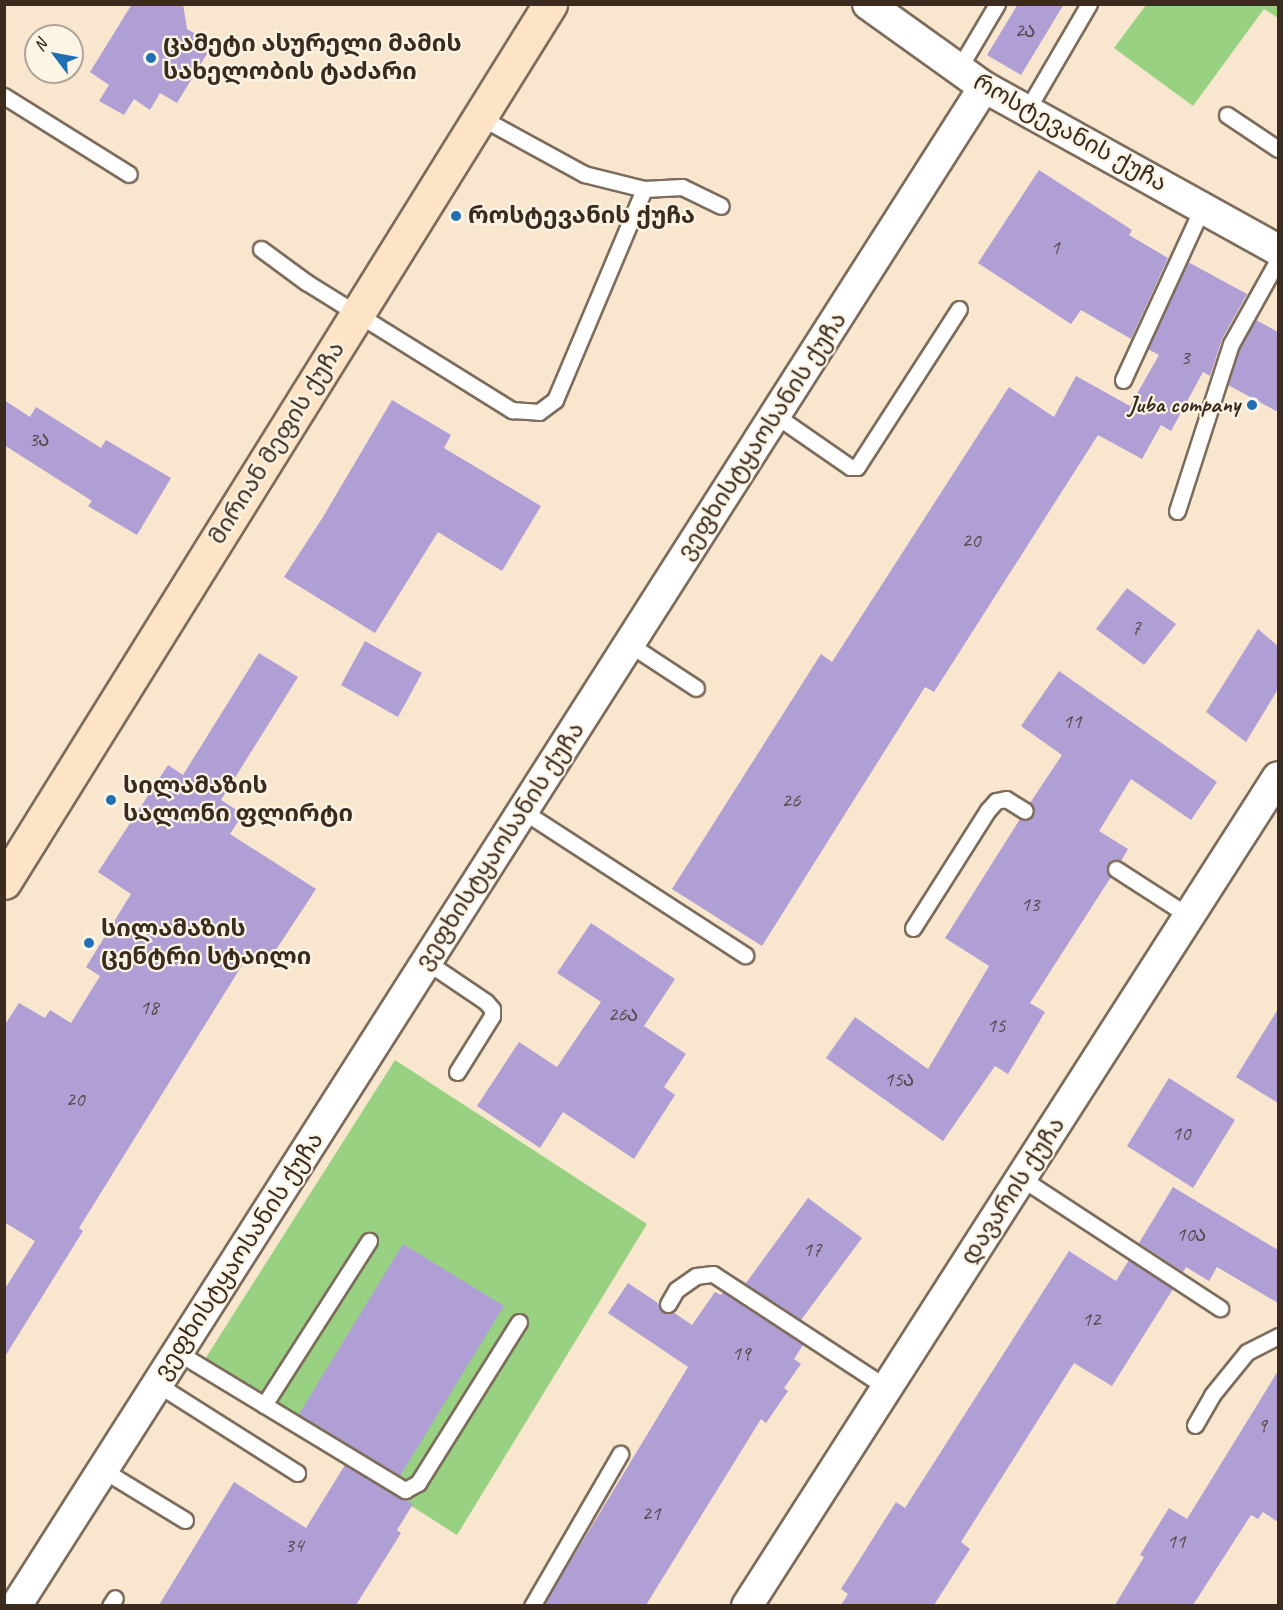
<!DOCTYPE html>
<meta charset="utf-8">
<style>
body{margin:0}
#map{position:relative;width:1283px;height:1610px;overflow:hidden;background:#f8e6ce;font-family:Caveat,"Noto Sans Georgian",sans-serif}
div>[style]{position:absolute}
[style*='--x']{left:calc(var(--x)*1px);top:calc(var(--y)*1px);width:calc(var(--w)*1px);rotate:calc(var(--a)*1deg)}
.green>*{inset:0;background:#99d183}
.building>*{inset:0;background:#b09fd5}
.roads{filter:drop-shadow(2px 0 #7d6c5c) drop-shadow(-2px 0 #7d6c5c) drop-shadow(0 2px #7d6c5c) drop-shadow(0 -2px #7d6c5c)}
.lane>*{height:15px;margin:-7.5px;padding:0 7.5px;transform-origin:7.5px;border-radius:7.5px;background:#fff}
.street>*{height:30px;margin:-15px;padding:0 15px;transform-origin:15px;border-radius:15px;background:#fff}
.secondary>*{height:33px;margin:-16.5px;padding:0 16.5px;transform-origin:16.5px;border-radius:16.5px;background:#fee4c6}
.dots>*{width:16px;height:16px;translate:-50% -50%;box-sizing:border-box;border:3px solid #fcf5e5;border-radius:50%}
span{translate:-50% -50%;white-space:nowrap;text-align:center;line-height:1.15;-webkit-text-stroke:4.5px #fcf5e5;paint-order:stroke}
.number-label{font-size:21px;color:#58474c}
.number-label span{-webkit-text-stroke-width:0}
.poi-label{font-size:24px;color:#3b2a1e;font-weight:700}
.left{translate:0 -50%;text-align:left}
.right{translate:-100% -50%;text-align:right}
.street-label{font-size:24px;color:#3b2a1e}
.frame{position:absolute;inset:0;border:6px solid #3b2a1e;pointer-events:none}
.north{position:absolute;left:24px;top:24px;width:60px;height:60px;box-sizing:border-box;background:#fcf5e5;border:2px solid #afa495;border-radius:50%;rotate:302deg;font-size:16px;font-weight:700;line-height:24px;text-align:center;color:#3b2a1e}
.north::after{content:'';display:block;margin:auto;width:21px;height:27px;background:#1f6fb2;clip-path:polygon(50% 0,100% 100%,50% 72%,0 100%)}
</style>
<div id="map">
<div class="green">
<div style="clip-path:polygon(1146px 5px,1278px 5px,1278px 18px,1264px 9px,1193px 106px,1114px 48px)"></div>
<div style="clip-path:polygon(395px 1060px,647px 1224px,457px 1535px,198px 1370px)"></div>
</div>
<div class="building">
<div style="clip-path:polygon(132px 4px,183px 4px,187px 29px,213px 44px,177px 103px,160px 93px,150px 110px,134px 99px,124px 115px,99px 101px,109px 85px,90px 72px)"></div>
<div style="clip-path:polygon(1018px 4px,1064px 4px,1021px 75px,987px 55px)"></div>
<div style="clip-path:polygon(1039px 170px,1132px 230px,1129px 235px,1168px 258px,1131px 339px,1081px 310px,1071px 324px,978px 263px)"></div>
<div style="clip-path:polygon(1188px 262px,1247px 294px,1222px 339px,1210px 376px,1203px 372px,1171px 431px,1161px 425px,1142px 459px,1098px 435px,934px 692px,925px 687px,762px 946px,672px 889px,821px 654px,832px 662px,1009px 387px,1054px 417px,1076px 376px,1130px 406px,1159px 355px,1148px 349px)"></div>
<div style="clip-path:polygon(1256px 320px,1278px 332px,1278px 412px,1228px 385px,1240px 348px)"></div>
<div style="clip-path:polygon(4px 400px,30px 417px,36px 407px,101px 448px,106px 440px,171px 478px,137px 535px,88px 506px,92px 501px,4px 445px)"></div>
<div style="clip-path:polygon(392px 400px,451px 435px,444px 448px,541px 506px,502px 571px,438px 532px,375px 633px,284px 577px,323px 517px)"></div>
<div style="clip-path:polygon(1127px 588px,1176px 624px,1144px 665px,1096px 629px)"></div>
<div style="clip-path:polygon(1258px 629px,1278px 646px,1278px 689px,1246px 742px,1206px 712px)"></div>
<div style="clip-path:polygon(365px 641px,422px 673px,398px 717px,341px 685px)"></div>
<div style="clip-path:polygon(259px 653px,298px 677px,221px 800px,243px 814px,230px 834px,316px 889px,266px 965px,249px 954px,79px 1228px,83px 1231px,4px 1358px,4px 1290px,35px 1241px,4px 1222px,4px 1026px,19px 1003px,45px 1018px,50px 1010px,71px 1023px,100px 976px,86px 967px,131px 894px,98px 872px,168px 765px,183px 775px)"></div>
<div style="clip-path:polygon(1059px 671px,1217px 782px,1191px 820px,1131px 779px,1099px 831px,1128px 849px,1121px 861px,1112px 860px,1108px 864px,1107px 873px,1111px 877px,1030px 1003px,1045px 1012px,1008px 1074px,995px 1066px,943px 1141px,826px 1058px,855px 1017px,928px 1069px,989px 966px,945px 938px,1020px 819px,1025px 821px,1033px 817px,1035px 811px,1030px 803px,1062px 755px,1021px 726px)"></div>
<div style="clip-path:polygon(591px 923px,675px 979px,644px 1026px,686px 1054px,664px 1087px,675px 1095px,634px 1159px,563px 1112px,540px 1148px,477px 1106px,519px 1042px,557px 1067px,601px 1002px,557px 973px)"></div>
<div style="clip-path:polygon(1278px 1009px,1278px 1103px,1236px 1077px)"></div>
<div style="clip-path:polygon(1169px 1078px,1235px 1120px,1193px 1188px,1127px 1146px)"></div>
<div style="clip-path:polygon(1173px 1187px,1278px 1250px,1278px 1303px,1217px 1267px,1209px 1281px,1186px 1267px,1183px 1272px,1139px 1243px)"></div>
<div style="clip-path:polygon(808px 1198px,862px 1238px,801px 1320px,734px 1276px,746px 1283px)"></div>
<div style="clip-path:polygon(403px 1244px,504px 1306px,400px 1476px,299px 1414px)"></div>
<div style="clip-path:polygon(1069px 1251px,1116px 1281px,1129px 1260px,1173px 1289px,1112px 1386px,1074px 1363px,961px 1542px,970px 1549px,934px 1605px,841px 1605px,848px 1594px,841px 1589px,896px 1502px,905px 1508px)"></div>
<div style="clip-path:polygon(628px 1283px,658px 1303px,663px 1312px,673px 1312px,692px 1325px,715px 1292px,721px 1295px,723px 1292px,803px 1345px,794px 1359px,801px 1364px,784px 1388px,788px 1391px,766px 1423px,761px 1419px,646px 1605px,544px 1605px,688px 1367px,608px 1313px)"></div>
<div style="clip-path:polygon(1278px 1371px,1278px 1522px,1263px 1512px,1258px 1519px,1251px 1515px,1193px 1605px,1115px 1605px,1144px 1557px,1140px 1555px,1169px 1508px,1187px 1519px)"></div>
<div style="clip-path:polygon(345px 1465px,413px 1504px,397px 1530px,401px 1533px,356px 1605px,159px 1605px,234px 1482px,306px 1528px)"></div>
</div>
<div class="roads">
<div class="lane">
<div style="--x:958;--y:70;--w:77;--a:-59.4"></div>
<div style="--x:4;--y:96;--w:147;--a:32"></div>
<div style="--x:1027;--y:110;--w:123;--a:-59.7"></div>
<div style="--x:1227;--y:115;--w:61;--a:33.7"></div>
<div style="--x:480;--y:117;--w:119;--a:28.7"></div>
<div style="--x:584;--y:174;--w:62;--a:14"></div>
<div style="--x:644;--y:189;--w:38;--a:-3"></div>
<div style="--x:682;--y:187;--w:43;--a:26"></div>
<div style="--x:261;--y:249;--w:56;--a:36.3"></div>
<div style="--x:306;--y:282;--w:243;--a:31.9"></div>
<div style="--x:512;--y:410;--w:27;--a:4"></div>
<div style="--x:539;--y:412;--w:20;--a:-37"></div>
<div style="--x:555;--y:400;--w:229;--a:-67.1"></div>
<div style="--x:1123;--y:380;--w:189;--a:-65.3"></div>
<div style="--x:775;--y:415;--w:91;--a:34.7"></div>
<div style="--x:850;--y:467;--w:7;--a:0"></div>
<div style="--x:857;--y:467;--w:188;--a:-57.2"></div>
<div style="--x:1177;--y:511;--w:176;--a:-72.1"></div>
<div style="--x:1231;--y:344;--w:96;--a:-60.8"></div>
<div style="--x:629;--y:644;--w:80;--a:33.3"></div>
<div style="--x:523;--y:811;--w:265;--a:33"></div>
<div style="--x:1116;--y:869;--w:87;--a:32.8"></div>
<div style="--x:913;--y:928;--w:140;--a:-57.6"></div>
<div style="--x:988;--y:810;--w:12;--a:-48"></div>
<div style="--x:996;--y:801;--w:10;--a:-11"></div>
<div style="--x:1006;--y:799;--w:22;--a:32"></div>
<div style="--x:427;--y:962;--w:71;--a:34.1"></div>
<div style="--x:486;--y:1002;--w:9;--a:49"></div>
<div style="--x:492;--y:1009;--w:7;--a:90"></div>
<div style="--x:492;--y:1016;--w:66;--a:122"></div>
<div style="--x:1021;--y:1178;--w:238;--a:33.2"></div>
<div style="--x:668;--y:1304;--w:16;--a:-60"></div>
<div style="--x:676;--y:1290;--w:24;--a:-35"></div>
<div style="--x:696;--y:1276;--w:17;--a:-7"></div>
<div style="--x:713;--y:1274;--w:208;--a:33.2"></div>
<div style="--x:177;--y:1352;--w:267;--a:31.2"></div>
<div style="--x:405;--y:1490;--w:15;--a:-28"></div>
<div style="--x:418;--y:1483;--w:190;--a:-57.9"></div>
<div style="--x:157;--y:1384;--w:166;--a:32.4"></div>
<div style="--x:264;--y:1405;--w:195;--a:-57.4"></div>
<div style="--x:1195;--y:1425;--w:34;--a:-60"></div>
<div style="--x:1212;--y:1395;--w:55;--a:-50.9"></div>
<div style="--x:1247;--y:1352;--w:35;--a:-27"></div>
<div style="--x:103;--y:1470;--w:96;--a:31.4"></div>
<div style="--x:110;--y:1606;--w:9;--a:-58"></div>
<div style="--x:532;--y:1606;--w:176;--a:-59.9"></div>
</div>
<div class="street">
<div style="--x:868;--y:4;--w:143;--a:35.6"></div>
<div style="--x:984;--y:87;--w:336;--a:29"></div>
<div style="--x:16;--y:1606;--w:1801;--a:-57.49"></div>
<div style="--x:747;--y:1606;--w:984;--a:-57.36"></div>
</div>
<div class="secondary">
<div style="--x:4;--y:882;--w:1034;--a:-58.12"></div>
</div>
</div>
<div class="dots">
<div style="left:151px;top:58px;background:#1f6fb2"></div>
<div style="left:456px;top:216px;background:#1f6fb2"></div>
<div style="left:1252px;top:405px;background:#1f6fb2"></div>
<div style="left:111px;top:800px;background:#1f6fb2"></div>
<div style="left:89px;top:943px;background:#1f6fb2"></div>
</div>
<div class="number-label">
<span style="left:1025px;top:30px">2ა</span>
<span style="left:1055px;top:247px">1</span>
<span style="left:1185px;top:357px">3</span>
<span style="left:39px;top:439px">3ა</span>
<span style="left:971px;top:540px">20</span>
<span style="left:1136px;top:627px">7</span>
<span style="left:1072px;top:721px">11</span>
<span style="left:791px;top:800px">26</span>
<span style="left:1030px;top:904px">13</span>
<span style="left:149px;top:1007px">18</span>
<span style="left:623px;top:1014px">26ა</span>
<span style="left:996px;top:1025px">15</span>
<span style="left:899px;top:1079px">15ა</span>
<span style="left:75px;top:1099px">20</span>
<span style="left:1181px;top:1133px">10</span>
<span style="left:1191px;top:1234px">10ა</span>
<span style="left:812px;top:1249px">17</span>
<span style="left:1091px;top:1319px">12</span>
<span style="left:741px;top:1353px">19</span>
<span style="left:1262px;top:1425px">9</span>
<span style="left:651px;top:1513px">21</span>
<span style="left:1176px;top:1541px">11</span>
<span style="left:294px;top:1545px">34</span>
</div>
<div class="poi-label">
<span class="left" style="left:163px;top:58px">ცამეტი ასურელი მამის<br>სახელობის ტაძარი</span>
<span class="left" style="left:468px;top:216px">როსტევანის ქუჩა</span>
<span class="right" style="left:1240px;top:405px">Juba company</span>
<span class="left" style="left:123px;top:800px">სილამაზის<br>სალონი ფლირტი</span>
<span class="left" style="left:101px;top:943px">სილამაზის<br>ცენტრი სტაილი</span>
</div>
<div class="street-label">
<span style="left:1070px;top:133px;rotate:29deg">როსტევანის ქუჩა</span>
<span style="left:762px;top:436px;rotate:-57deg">ვეფხისტყაოსანის ქუჩა</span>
<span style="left:277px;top:443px;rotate:-58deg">მირიან მეფის ქუჩა</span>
<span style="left:500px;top:846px;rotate:-57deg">ვეფხისტყაოსანის ქუჩა</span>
<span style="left:1013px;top:1191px;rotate:-57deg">დავარის ქუჩა</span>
<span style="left:239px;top:1256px;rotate:-57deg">ვეფხისტყაოსანის ქუჩა</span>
</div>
<div class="frame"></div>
<div class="north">N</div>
</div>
